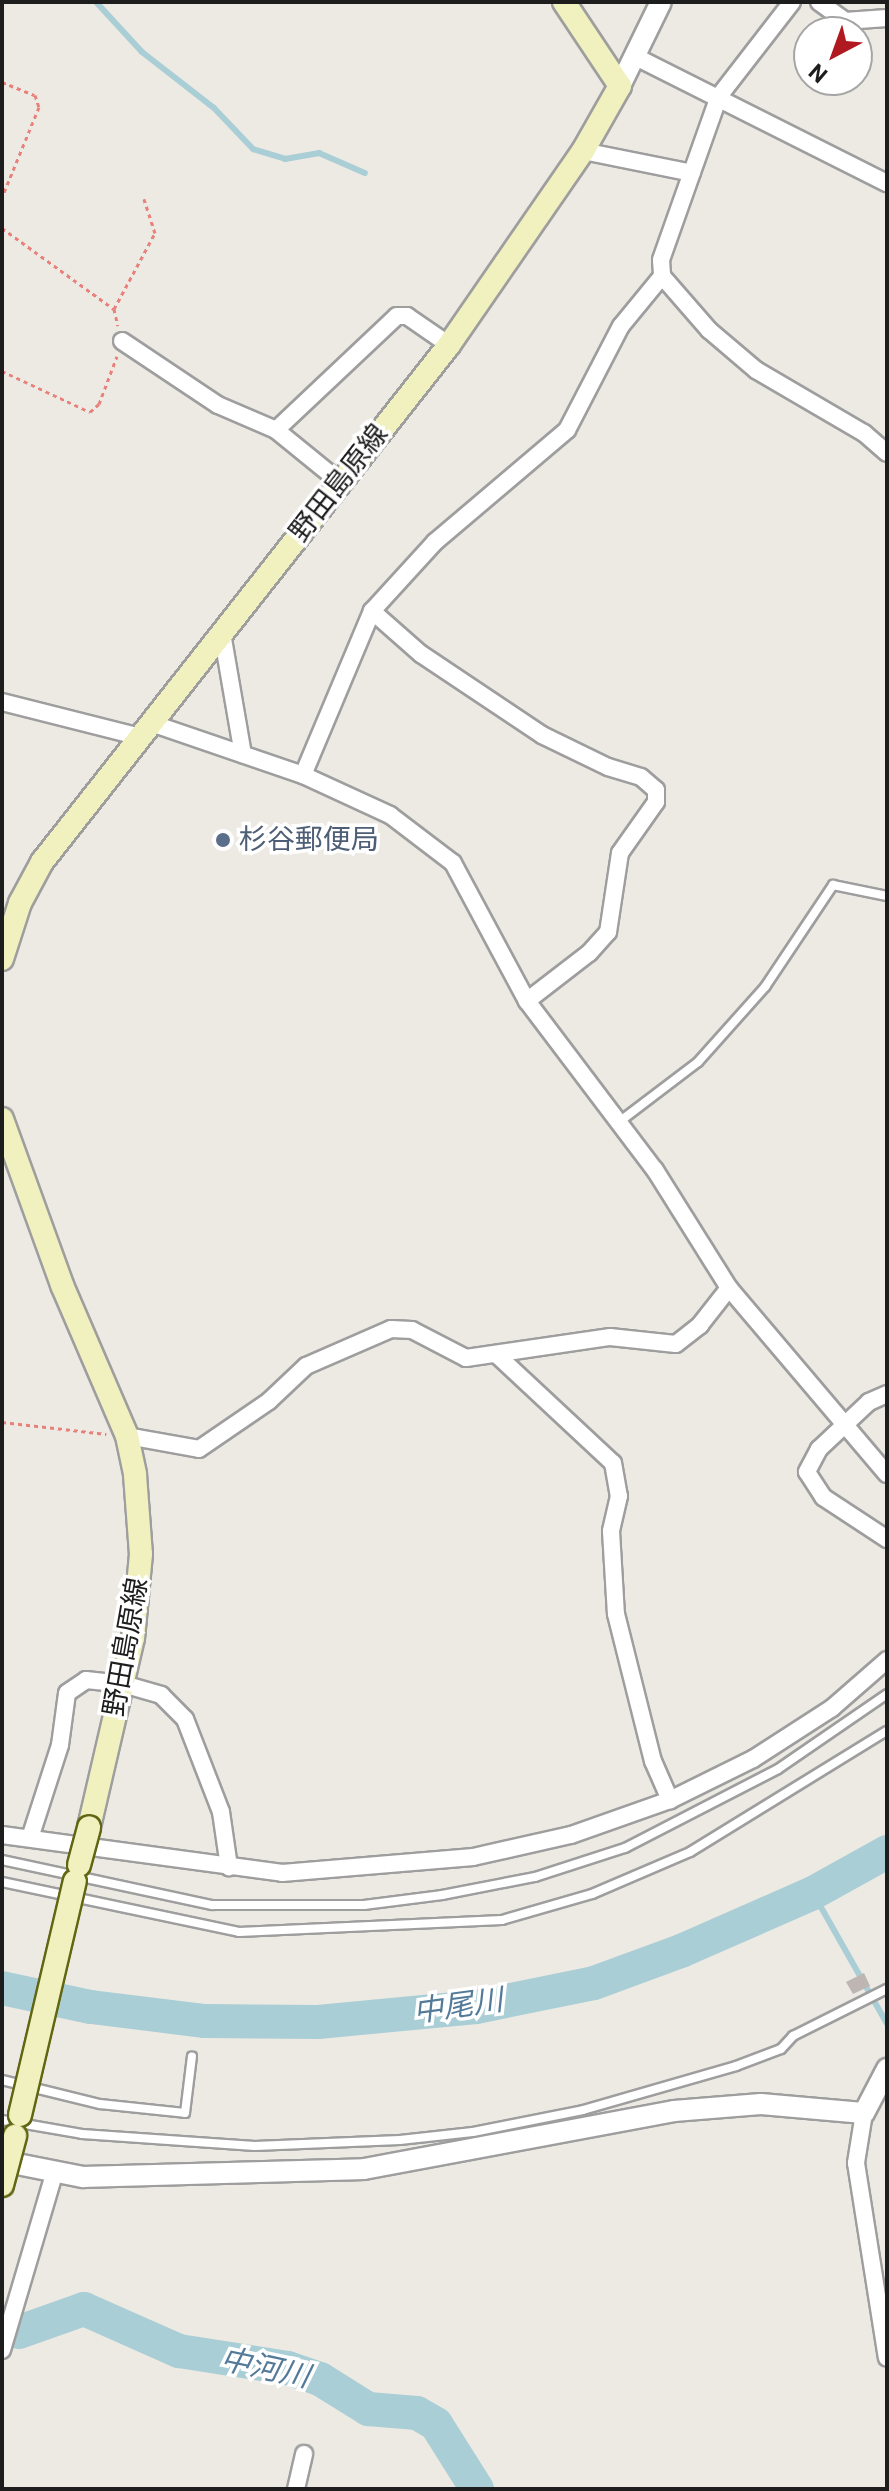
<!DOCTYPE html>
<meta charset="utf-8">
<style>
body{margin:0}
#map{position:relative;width:889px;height:2491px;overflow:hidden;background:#edeae4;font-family:Roboto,"Noto Sans JP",sans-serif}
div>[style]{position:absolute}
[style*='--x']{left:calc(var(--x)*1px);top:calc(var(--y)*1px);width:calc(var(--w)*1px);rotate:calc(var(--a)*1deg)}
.stream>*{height:6px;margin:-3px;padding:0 3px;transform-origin:3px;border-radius:3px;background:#aaced5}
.river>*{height:34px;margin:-17px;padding:0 17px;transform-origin:17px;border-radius:17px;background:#aaced5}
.building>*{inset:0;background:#bdb6b2}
.path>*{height:3px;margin-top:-1.5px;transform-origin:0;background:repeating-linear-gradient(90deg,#e8817b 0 4px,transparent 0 8px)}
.roads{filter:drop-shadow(2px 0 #9e9e9e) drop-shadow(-2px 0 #9e9e9e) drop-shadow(0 2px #9e9e9e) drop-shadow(0 -2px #9e9e9e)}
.service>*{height:8px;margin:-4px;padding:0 4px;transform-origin:4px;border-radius:4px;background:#fff}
.minor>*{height:16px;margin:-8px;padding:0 8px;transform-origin:8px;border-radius:8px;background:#fff}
.tertiary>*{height:20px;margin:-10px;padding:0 10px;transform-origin:10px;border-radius:10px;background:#fff}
.secondary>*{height:22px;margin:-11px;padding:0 11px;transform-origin:11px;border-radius:11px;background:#f1f1bf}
.bridges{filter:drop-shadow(2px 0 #616613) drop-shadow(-2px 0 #616613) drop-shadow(0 2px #616613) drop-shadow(0 -2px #616613)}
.secondary-bridge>*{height:22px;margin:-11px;padding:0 11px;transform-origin:11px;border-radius:11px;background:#f1f1bf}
.dots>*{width:22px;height:22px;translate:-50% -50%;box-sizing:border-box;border:4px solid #fff;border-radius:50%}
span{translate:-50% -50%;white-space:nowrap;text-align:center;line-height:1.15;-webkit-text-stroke:7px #fff;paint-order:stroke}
.street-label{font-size:28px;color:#1d1d1d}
.service-label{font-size:28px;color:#4e5e75}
.left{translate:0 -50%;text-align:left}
.water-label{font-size:30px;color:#537a99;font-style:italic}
.frame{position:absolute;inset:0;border:4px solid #1d1d1d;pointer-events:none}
.north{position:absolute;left:793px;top:16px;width:80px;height:80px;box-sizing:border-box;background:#fff;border:2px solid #a5a5a5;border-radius:50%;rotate:221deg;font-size:22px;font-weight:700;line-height:32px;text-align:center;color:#1d1d1d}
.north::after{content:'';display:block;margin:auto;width:28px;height:36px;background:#b11921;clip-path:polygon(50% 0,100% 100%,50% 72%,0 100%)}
</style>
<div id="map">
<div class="stream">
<div style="--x:96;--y:2;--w:68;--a:47.4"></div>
<div style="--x:142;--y:52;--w:91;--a:37.9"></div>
<div style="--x:214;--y:108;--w:57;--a:46.4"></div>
<div style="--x:253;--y:149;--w:34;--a:17"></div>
<div style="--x:285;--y:159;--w:35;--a:-10"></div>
<div style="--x:319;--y:153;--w:50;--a:23.5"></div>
<div style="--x:813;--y:1893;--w:150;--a:60.5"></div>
</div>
<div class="river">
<div style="--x:2;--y:1988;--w:91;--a:12.1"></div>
<div style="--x:91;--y:2007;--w:115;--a:7"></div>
<div style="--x:205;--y:2021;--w:113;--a:0.5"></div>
<div style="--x:318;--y:2022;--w:159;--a:-5.4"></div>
<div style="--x:476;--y:2007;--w:120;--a:-11.5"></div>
<div style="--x:594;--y:1983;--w:93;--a:-20.2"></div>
<div style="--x:681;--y:1951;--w:144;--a:-23.7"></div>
<div style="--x:813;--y:1893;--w:85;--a:-29"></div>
<div style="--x:19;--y:2332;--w:69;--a:-19.5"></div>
<div style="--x:84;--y:2309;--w:104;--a:23.9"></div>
<div style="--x:179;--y:2351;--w:110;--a:8.9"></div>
<div style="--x:288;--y:2368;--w:34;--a:19"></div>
<div style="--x:320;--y:2379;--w:57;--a:32"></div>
<div style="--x:368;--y:2409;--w:49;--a:4.7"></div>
<div style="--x:417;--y:2413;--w:22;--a:30"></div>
<div style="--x:436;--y:2424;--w:77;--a:57.8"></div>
</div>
<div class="building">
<div style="clip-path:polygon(864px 1973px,870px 1986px,853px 1994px,846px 1982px)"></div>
</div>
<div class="path">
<div style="--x:2;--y:82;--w:35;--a:22"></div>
<div style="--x:35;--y:95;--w:13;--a:72"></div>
<div style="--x:39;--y:107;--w:97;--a:112.3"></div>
<div style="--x:2;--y:228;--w:138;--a:35.9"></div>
<div style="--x:114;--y:309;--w:17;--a:77"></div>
<div style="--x:114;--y:309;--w:86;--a:-61.7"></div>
<div style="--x:155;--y:233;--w:36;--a:-108"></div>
<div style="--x:2;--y:371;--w:97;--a:25"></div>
<div style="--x:90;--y:412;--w:12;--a:-42"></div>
<div style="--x:99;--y:404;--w:51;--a:-69.4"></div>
<div style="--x:2;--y:1422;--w:105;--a:6.6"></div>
</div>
<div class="roads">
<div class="service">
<div style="--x:619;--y:1122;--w:99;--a:-37.2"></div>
<div style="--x:698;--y:1062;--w:101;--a:-48.2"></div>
<div style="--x:765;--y:987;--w:123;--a:-56.3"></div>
<div style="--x:833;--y:885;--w:55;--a:11.5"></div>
<div style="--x:2;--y:1860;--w:215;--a:12.1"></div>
<div style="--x:212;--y:1905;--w:152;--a:0"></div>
<div style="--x:364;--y:1905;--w:79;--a:-7.3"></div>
<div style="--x:442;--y:1895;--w:95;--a:-11"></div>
<div style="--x:535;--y:1877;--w:95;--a:-17.9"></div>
<div style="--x:625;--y:1848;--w:172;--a:-27.3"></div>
<div style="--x:778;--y:1769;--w:132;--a:-34.5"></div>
<div style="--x:2;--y:1882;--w:242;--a:11.9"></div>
<div style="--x:239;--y:1932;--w:263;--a:-2.6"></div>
<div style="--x:502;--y:1920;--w:94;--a:-16.1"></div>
<div style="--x:592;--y:1894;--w:107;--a:-23.2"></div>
<div style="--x:690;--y:1852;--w:231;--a:-31.6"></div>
<div style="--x:2;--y:2080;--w:101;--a:13.8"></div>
<div style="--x:100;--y:2104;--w:85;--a:6"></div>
<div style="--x:185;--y:2113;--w:57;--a:-83"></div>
<div style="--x:2;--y:2120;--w:81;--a:9.9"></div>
<div style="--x:82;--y:2134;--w:173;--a:4"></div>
<div style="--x:255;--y:2146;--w:145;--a:-2.4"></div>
<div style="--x:400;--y:2140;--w:73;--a:-6.3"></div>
<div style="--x:473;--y:2132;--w:112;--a:-11.3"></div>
<div style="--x:583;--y:2110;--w:159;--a:-16"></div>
<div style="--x:736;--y:2066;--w:48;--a:-20.7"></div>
<div style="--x:781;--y:2049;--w:18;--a:-47"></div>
<div style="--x:793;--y:2036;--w:105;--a:-26.6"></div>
</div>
<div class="minor">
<div style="--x:792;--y:2;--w:119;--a:127.8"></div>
<div style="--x:719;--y:96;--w:174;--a:109.5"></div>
<div style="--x:661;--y:260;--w:16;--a:86"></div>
<div style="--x:662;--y:276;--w:72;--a:49"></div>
<div style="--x:709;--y:330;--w:62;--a:40.4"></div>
<div style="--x:756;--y:370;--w:125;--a:30.3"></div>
<div style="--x:864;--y:433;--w:30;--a:41"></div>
<div style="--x:819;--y:2;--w:32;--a:36"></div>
<div style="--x:845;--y:21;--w:42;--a:-4.1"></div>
<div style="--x:636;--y:57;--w:281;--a:26.7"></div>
<div style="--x:583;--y:151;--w:111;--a:11.4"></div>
<div style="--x:122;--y:341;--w:115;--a:33.7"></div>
<div style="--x:218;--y:405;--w:63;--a:23.3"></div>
<div style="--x:276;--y:430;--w:82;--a:39.1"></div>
<div style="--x:276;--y:430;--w:166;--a:-43.3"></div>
<div style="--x:397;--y:316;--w:10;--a:0"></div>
<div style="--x:407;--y:316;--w:51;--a:34.6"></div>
<div style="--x:372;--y:611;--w:65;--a:41.3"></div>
<div style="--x:421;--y:654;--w:146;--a:33.8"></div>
<div style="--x:542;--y:735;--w:73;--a:25.9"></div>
<div style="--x:608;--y:767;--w:34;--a:17"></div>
<div style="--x:641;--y:777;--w:20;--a:41"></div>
<div style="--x:656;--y:790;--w:12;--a:90"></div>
<div style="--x:656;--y:802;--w:62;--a:125.2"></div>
<div style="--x:620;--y:853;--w:80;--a:98.6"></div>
<div style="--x:608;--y:932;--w:28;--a:132"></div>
<div style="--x:589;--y:953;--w:78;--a:142.3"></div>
<div style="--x:222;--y:633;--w:123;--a:80.2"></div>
<div style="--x:2;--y:702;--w:142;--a:14.2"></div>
<div style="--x:151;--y:723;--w:161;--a:18.9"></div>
<div style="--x:303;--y:775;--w:96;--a:24.7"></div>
<div style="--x:390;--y:815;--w:79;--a:37.3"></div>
<div style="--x:453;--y:863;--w:157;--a:61.8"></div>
<div style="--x:527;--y:1001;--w:212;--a:52.9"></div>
<div style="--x:655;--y:1170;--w:139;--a:57.9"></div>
<div style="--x:729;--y:1288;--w:244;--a:49.7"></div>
<div style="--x:303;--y:775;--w:178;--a:-67.2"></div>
<div style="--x:372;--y:611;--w:93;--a:-47.6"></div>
<div style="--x:435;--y:542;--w:173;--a:-40.3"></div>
<div style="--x:567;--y:430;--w:117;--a:-62.6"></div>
<div style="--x:621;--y:326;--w:65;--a:-50.6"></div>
<div style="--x:497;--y:1355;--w:158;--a:43"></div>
<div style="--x:613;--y:1463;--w:34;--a:80"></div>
<div style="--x:619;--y:1496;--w:36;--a:103"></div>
<div style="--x:611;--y:1531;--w:83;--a:86.6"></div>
<div style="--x:616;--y:1614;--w:152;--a:75.9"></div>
<div style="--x:653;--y:1761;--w:43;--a:66.4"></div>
<div style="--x:887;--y:1394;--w:20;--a:156"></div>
<div style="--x:869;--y:1402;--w:69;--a:136.8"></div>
<div style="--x:819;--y:1449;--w:26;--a:118"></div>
<div style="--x:807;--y:1472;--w:30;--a:57"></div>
<div style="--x:823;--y:1497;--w:77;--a:33.3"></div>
<div style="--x:127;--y:1436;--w:73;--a:10.2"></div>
<div style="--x:199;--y:1449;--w:85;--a:-34.4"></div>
<div style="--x:269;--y:1401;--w:51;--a:-43.4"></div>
<div style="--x:306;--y:1366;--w:93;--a:-23.5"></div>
<div style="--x:391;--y:1329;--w:21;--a:3"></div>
<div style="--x:412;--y:1330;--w:61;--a:27.4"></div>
<div style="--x:466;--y:1358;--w:146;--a:-8.3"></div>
<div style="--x:610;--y:1337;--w:66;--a:6.1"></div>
<div style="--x:676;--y:1344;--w:31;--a:-38"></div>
<div style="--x:700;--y:1325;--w:47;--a:-51.9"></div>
<div style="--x:2;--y:1835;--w:283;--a:7.7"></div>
<div style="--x:282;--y:1873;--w:192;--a:-4.8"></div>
<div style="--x:473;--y:1857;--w:100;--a:-12.7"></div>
<div style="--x:571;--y:1835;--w:105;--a:-19.5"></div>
<div style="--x:670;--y:1800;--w:93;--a:-26.3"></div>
<div style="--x:753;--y:1759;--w:94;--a:-32.8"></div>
<div style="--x:832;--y:1708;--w:73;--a:-41.1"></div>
<div style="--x:30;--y:1838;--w:98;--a:-72.1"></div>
<div style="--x:60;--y:1745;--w:52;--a:-82.3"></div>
<div style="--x:67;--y:1693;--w:23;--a:-34"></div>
<div style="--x:86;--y:1680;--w:37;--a:6"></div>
<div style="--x:123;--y:1684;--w:40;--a:16"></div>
<div style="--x:161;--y:1695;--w:34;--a:45"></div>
<div style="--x:185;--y:1719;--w:100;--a:68.8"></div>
<div style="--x:221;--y:1812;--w:56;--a:81.7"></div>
<div style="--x:864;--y:2113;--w:51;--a:99.1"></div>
<div style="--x:856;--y:2163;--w:197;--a:81"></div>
<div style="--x:2;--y:2350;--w:184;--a:-73.5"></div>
<div style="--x:296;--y:2489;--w:36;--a:-77"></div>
</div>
<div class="tertiary">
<div style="--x:620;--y:86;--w:93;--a:-64"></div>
<div style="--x:2;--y:2161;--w:83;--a:11.2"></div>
<div style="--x:83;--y:2177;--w:281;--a:-1.6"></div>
<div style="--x:364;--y:2169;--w:315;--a:-10.6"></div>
<div style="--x:674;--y:2111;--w:87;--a:-4.6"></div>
<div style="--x:761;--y:2104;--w:103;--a:5"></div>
<div style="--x:864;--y:2113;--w:50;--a:-62.4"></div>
</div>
<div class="secondary">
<div style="--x:2;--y:959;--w:59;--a:-72.2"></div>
<div style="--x:20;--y:903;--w:47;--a:-61.8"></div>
<div style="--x:42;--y:862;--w:658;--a:-51.79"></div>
<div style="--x:449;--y:345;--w:236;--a:-55.4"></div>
<div style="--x:583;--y:151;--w:75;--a:-60.4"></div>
<div style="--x:620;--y:86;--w:101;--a:-123.7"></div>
<div style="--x:2;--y:1119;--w:177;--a:70.1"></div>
<div style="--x:62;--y:1285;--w:164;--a:66.7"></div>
<div style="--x:127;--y:1436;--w:40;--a:78"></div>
<div style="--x:135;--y:1475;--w:79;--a:85.7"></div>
<div style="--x:141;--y:1554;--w:84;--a:95.4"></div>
<div style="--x:133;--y:1638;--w:194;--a:103.1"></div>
</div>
</div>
<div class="bridges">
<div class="secondary-bridge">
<div style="--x:79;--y:1865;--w:39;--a:-75"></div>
<div style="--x:20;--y:2115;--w:240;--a:-76.8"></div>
<div style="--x:2;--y:2185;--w:51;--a:-75.1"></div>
</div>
</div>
<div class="dots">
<div style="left:223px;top:840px;background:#5c6f8a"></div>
</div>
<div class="street-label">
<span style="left:339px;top:483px;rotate:-52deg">野田島原線</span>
<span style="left:126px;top:1647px;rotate:-80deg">野田島原線</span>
</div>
<div class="service-label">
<span class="left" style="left:239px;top:840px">杉谷郵便局</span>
</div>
<div class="water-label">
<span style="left:458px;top:2006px;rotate:-8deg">中尾川</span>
<span style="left:265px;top:2368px;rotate:12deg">中河川</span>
</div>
<div class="frame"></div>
<div class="north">N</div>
</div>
